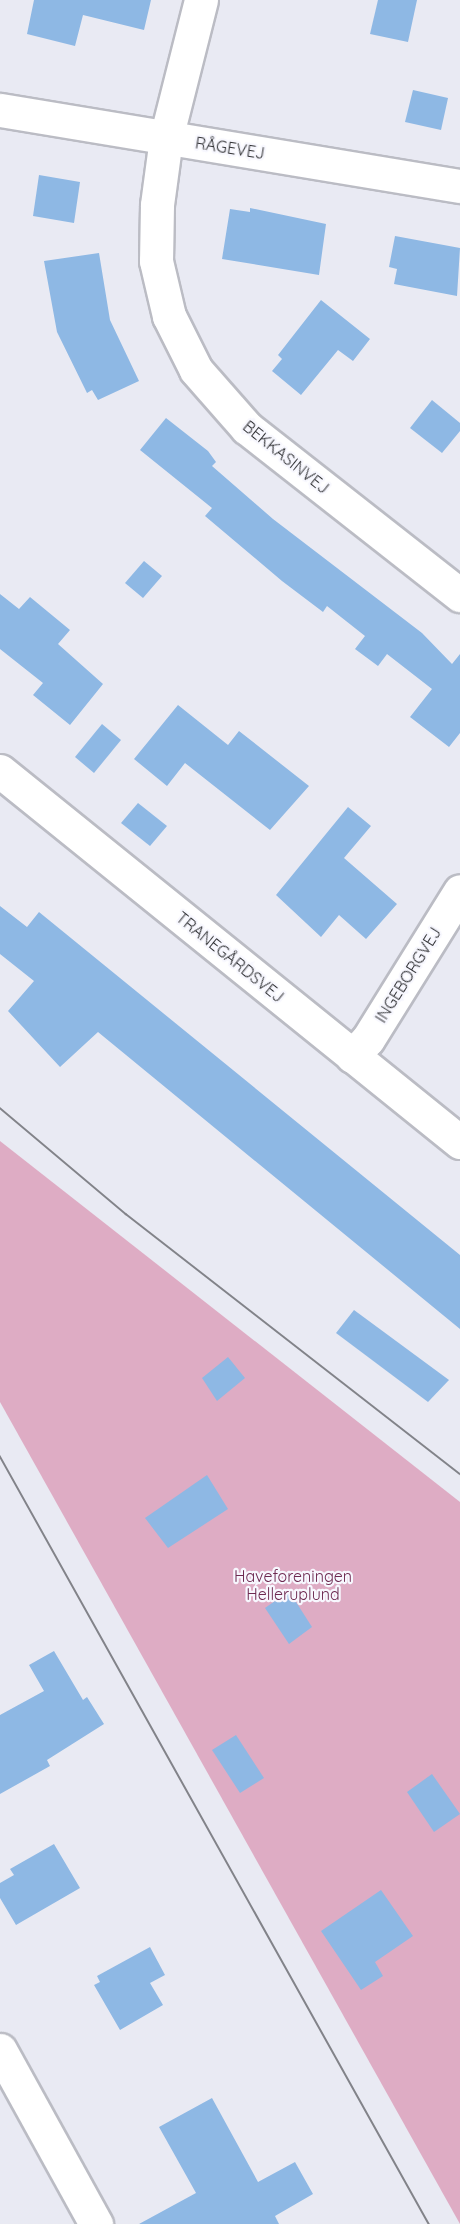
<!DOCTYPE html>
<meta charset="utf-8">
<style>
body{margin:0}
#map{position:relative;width:460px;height:2224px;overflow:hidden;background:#e9eaf3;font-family:Quicksand,sans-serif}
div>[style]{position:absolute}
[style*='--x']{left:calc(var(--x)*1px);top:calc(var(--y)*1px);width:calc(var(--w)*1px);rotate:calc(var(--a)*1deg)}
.green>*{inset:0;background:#deacc4}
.building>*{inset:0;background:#8eb8e4}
.roads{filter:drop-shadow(2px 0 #bbbcc4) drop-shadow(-2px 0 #bbbcc4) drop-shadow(0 2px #bbbcc4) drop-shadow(0 -2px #bbbcc4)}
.minor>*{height:33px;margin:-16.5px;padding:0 16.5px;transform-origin:16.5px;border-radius:16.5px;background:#fff}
.tertiary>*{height:33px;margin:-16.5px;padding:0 16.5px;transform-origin:16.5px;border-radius:16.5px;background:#fff}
.tram>*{height:1.5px;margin:-0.75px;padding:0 0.75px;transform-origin:0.75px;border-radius:0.75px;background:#828389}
span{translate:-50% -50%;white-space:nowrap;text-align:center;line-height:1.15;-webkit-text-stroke:4.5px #f7f7fe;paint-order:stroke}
.street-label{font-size:16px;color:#2e2f32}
.park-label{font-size:16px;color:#6d2950}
</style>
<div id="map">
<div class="green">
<div style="clip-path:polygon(0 1141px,460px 1502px,460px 2224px,0 1402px)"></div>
</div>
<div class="building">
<div style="clip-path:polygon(34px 0,151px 0,144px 30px,83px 15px,75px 46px,27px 34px)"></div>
<div style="clip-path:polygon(378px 0,417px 0,408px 42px,370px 34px)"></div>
<div style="clip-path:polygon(413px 90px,448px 98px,441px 130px,405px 122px)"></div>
<div style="clip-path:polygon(39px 175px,80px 182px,74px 223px,33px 216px)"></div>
<div style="clip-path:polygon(250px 208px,326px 224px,319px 275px,222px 259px,230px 209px,250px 212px)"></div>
<div style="clip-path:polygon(395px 236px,460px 248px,457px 296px,394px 284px,397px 269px,389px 267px)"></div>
<div style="clip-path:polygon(99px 253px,110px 320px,139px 381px,98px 400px,92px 390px,87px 393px,57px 332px,44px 261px)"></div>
<div style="clip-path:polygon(321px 300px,370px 339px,353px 361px,338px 350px,301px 395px,272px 371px,282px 359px,278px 355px)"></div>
<div style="clip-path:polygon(432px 400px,460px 423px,460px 431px,442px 453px,410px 428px)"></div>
<div style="clip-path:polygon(166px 418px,208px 451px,216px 462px,212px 466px,273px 519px,422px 633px,452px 664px,460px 654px,460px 733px,449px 747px,410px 717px,432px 689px,387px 654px,378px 666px,355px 649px,365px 636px,327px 606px,323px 612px,282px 581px,205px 516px,212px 508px,140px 450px)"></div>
<div style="clip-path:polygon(144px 561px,162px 576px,143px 598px,125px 583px)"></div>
<div style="clip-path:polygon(0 594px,19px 609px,30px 597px,70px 630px,58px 644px,103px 684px,70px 725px,33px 695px,43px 683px,0 649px)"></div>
<div style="clip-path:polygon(178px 705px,228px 745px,239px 731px,309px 786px,270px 830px,185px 763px,167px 786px,134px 759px)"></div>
<div style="clip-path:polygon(102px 724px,121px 740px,94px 773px,75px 757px)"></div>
<div style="clip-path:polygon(138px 803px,167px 826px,150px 846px,121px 823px)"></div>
<div style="clip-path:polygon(348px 807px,371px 826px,344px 858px,397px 904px,366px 939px,339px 915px,321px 937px,276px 895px)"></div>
<div style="clip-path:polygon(0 906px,27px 927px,39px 912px,460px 1255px,460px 1329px,98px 1032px,60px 1067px,8px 1011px,34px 981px,0 954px)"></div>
<div style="clip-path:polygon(354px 1310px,449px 1380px,428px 1402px,336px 1333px)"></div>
<div style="clip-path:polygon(228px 1357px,245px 1378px,217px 1401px,202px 1378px)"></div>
<div style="clip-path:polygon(207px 1475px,228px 1509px,168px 1548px,145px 1518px)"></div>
<div style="clip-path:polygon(289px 1591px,312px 1627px,289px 1644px,265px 1608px)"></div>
<div style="clip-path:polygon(54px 1651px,83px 1700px,87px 1697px,104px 1724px,47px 1760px,50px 1766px,0 1794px,0 1715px,44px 1691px,29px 1665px)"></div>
<div style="clip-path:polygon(236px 1735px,264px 1778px,240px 1793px,212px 1750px)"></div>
<div style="clip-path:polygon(432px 1774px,460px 1814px,434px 1832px,407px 1792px)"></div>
<div style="clip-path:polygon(54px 1844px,80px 1888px,16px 1925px,0 1898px,0 1883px,14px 1875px,10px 1869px)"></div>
<div style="clip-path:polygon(381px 1890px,413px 1936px,375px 1962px,383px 1976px,361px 1990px,321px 1931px)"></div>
<div style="clip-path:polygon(150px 1947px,165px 1975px,150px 1983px,163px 2005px,120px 2030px,94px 1985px,100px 1982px,97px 1976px)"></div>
<div style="clip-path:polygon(212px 2098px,258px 2182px,295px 2162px,313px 2194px,275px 2216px,279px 2224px,139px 2224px,196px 2193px,159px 2127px)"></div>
</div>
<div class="roads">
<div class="minor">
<div style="--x:201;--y:0;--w:142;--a:104.2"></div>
<div style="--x:166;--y:138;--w:68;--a:97.7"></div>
<div style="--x:157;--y:205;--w:56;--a:91"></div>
<div style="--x:156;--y:261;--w:57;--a:76.7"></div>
<div style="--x:169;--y:316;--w:60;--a:63.4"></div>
<div style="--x:196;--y:370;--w:77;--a:48.7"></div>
<div style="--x:247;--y:428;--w:271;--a:38.1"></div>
<div style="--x:0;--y:110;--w:466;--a:9.4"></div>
<div style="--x:352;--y:1056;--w:23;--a:-47"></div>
<div style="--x:368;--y:1039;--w:174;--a:-58.1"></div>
<div style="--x:0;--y:2050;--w:199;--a:61.1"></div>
</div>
<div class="tertiary">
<div style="--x:0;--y:771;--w:591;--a:38.89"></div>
</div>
</div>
<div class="tram">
<div style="--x:0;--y:1108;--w:165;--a:40.1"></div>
<div style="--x:126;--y:1214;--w:423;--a:37.9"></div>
<div style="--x:0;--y:1456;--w:880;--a:60.81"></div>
</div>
<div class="street-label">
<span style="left:230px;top:148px;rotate:9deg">RÅGEVEJ</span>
<span style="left:286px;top:457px;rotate:39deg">BEKKASINVEJ</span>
<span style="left:230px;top:957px;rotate:39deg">TRANEGÅRDSVEJ</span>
<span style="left:408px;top:975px;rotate:-58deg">INGEBORGVEJ</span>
</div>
<div class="park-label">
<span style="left:293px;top:1585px">Haveforeningen<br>Helleruplund</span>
</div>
</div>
